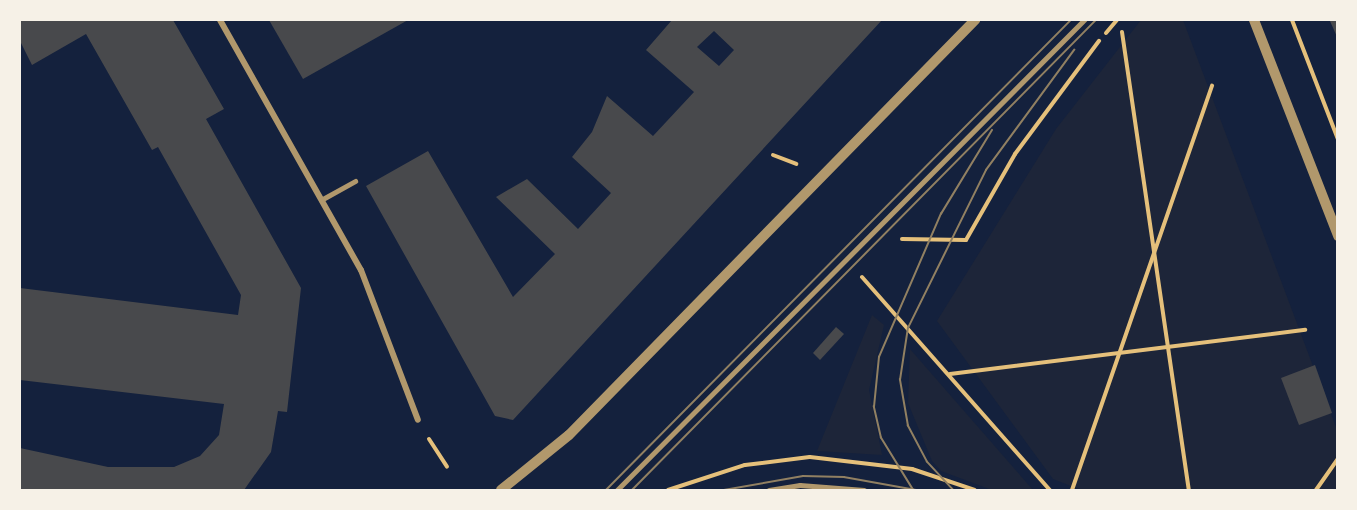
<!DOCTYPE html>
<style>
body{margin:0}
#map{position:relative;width:1357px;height:510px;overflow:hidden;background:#14213d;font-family:"Titillium Web",sans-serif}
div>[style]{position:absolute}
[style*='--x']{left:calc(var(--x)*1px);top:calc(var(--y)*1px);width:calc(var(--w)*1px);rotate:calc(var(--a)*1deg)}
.green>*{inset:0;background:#1d2539}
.building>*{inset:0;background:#48494c}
.path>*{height:4px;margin:-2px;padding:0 2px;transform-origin:2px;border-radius:2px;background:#e5c07b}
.service>*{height:4.5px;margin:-2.25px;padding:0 2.25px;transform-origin:2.25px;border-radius:2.25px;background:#b1986c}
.minor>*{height:6px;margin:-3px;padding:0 3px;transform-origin:3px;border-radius:3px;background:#b1986c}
.tertiary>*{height:10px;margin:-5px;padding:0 5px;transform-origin:5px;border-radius:5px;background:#b1986c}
.tram>*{height:1.5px;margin:-0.75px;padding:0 0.75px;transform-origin:0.75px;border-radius:0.75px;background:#918062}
span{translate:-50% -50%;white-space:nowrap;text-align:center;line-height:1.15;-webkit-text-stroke:6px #f6f1e7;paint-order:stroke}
.frame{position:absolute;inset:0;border:21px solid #f6f1e7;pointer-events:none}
</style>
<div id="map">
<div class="green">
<div style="clip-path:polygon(1141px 20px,1183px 20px,1337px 430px,1337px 490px,1081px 490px,1053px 479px,937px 321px,1056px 129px)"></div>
<div style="clip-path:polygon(872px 315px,884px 325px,869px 390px,882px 455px,817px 451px)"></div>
<div style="clip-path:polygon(910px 349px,1033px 490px,992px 490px,941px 471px,932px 461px,908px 403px)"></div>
</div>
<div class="building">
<div style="clip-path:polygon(20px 20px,173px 20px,224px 109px,206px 119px,301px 288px,287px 412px,278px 411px,271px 452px,244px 490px,20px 490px,20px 448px,108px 467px,174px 467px,200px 456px,219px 435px,224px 404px,20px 380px,20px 288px,238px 315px,241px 295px,158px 147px,152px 150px,86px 34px,32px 65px,20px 41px)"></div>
<div style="clip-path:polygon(269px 20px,408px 20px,303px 79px)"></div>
<div style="clip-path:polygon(evenodd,672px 20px,882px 20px,513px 420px,495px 416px,366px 186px,428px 151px,513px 297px,555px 254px,496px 197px,527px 179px,578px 229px,611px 193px,572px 157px,592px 132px,607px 96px,653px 136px,694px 92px,646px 50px,672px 20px,714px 31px,734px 50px,719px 66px,697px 47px,714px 31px)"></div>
<div style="clip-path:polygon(1332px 20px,1338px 20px,1338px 39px,1330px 21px)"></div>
<div style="clip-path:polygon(836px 327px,844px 334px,820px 360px,813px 353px)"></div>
<div style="clip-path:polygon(1315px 365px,1332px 413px,1299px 425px,1281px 378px)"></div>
</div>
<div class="path">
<div style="--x:1292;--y:20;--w:128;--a:68.9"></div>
<div style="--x:1122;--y:32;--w:463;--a:81.7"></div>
<div style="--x:1106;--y:33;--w:17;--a:-50"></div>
<div style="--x:773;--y:155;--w:25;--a:21"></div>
<div style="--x:902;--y:239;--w:64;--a:0.9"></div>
<div style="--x:966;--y:240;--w:99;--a:-60.3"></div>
<div style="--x:1015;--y:154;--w:141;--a:-53.4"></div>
<div style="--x:862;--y:277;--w:284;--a:48.6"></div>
<div style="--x:950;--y:374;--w:358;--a:-7.1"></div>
<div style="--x:429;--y:439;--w:33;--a:57"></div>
<div style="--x:668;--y:490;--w:81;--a:-18"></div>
<div style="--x:745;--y:465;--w:65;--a:-7"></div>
<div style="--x:810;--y:457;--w:103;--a:6.7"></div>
<div style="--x:912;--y:469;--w:66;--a:18.4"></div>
<div style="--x:1072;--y:490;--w:428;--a:-70.9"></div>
<div style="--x:1316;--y:490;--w:38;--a:-55"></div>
</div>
<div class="service">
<div style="--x:321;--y:200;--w:39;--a:-29"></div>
<div style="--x:617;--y:490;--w:663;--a:-45.18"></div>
<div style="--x:769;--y:490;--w:31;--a:-9"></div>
<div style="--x:800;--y:485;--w:64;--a:4.5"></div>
</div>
<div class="minor">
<div style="--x:220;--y:20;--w:287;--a:60.6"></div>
<div style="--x:361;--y:270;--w:160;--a:69.2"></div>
</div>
<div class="tertiary">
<div style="--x:1254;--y:20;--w:232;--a:68.7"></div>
<div style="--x:501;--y:490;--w:87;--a:-39"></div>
<div style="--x:569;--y:435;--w:581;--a:-45.63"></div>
</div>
<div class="tram">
<div style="--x:606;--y:490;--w:661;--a:-45.31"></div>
<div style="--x:632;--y:490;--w:660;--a:-45.37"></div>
<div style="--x:724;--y:490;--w:80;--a:-10"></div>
<div style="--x:803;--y:476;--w:41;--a:1.4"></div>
<div style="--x:844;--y:477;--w:73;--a:10.2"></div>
<div style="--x:913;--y:490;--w:61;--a:-121.6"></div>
<div style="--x:881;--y:438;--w:32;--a:-103"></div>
<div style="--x:874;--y:407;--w:50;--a:-84.3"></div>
<div style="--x:879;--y:357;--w:156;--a:-66.6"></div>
<div style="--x:941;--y:214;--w:98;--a:-58.7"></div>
<div style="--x:953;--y:490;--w:38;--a:-133"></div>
<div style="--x:927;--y:462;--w:41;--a:-117.8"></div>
<div style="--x:908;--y:426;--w:47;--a:-99.9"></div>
<div style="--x:900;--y:380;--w:53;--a:-81.3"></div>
<div style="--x:908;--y:328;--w:176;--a:-63.7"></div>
<div style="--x:986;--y:170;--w:149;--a:-53.7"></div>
</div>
<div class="frame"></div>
</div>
